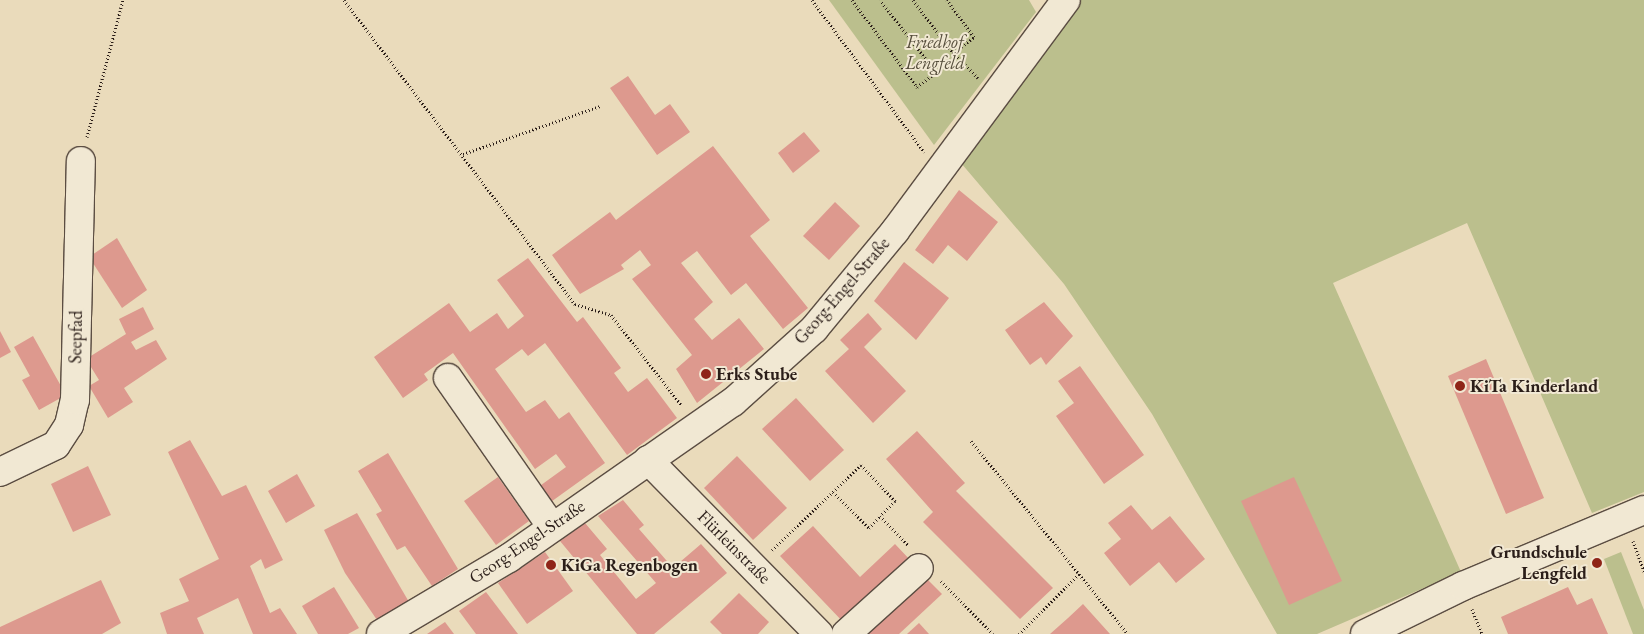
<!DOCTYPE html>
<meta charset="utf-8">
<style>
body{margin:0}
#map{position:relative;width:1644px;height:634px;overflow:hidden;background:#eadbbb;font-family:"EB Garamond",serif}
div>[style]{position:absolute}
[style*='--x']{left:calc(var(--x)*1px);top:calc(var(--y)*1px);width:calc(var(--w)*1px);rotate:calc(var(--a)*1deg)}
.green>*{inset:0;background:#bbbf8d}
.building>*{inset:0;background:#dd998e}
.path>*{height:3px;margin-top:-1.5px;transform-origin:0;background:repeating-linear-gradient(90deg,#2b1e19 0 1px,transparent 0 3.5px)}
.roads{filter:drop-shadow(1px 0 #5b4d42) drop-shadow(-1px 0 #5b4d42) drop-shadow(0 1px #5b4d42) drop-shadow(0 -1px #5b4d42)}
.minor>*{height:28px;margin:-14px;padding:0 14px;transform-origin:14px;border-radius:14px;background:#f1e8d3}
.dots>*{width:14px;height:14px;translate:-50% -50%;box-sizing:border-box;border:2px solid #f1e8d3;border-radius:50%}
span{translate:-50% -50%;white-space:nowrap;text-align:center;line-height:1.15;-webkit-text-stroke:4px #f1e8d3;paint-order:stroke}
.park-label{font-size:18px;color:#564e3c;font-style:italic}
.street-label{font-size:18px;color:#2b1e19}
.poi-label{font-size:18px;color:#2b1e19;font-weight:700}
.left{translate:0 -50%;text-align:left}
.right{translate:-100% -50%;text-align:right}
</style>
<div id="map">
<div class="green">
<div style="clip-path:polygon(829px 0,1029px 0,1036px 12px,934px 145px)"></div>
<div style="clip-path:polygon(1080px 0,1644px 0,1644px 492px,1592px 513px,1467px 223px,1333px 283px,1461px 572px,1317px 634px,1277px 634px,1152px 414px,1064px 284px,961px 163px)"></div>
<div style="clip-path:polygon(1621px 552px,1644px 610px,1644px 634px,1633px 634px,1604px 559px)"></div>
</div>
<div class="building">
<div style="clip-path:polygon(628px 76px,655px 115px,670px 104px,690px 132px,657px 155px,610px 88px)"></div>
<div style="clip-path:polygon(804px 132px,820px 151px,793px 173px,778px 153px)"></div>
<div style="clip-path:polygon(713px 146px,770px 220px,750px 236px,808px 308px,783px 329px,746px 283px,731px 295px,697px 251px,681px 263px,713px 302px,694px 319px,712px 340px,739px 318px,764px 349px,697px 403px,676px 369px,692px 355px,632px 279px,651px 265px,640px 250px,621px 265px,624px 269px,580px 294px,552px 255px,610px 212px,616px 220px)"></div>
<div style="clip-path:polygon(959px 190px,998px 222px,967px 261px,948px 245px,933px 264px,915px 250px)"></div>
<div style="clip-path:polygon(835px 202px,860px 226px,829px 260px,803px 236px)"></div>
<div style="clip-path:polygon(117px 238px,147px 290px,122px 308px,89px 257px)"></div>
<div style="clip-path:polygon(528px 258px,577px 322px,583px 317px,621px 368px,614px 373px,628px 392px,647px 378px,677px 418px,627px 455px,545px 343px,528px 356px,522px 349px,495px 369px,526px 412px,545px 400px,559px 419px,569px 412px,605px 463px,548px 504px,537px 488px,566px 467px,556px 454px,535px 469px,453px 353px,424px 374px,428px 380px,403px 398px,374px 357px,449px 303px,470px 332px,497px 313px,508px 329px,524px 316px,497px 280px)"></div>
<div style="clip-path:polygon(904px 262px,949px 298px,916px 340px,874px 301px)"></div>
<div style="clip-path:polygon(1044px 302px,1073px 336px,1046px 365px,1041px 357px,1030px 365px,1005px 330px)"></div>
<div style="clip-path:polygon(143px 307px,154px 329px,131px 342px,136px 350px,156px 340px,167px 359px,124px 388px,133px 402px,108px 418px,89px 386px,99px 380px,86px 359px,126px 334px,119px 319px)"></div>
<div style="clip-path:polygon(868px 313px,882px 329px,864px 347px,906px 391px,873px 423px,825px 371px,849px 349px,840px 340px)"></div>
<div style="clip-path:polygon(0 331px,11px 352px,0 358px)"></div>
<div style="clip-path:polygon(33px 336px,66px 395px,39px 410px,22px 380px,30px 376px,14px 347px)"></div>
<div style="clip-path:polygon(1486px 359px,1544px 498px,1506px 514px,1448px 376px)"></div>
<div style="clip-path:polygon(1080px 366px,1144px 455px,1104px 484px,1056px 416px,1074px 403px,1058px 381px)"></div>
<div style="clip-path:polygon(796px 398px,844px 450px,810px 481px,762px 429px)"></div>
<div style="clip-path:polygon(917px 431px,965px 483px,956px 491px,1053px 588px,1020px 619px,923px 522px,933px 512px,886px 459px)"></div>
<div style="clip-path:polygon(190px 440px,222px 496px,246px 485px,283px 560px,265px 569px,261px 559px,250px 566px,270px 613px,280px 608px,297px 634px,253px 634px,238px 598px,197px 618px,204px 634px,167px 634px,160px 613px,189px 601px,179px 579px,219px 559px,168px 452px)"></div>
<div style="clip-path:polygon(388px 453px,458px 569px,432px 586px,405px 546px,397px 550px,376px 514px,382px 511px,358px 471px)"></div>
<div style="clip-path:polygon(737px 456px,787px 508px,753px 540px,704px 488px)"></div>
<div style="clip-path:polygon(88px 466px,111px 515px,73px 532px,51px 484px)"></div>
<div style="clip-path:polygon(297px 474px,315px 506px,286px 523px,268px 491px)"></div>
<div style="clip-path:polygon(498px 477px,529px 521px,496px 545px,464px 501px)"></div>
<div style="clip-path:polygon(1294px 477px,1342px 581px,1289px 605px,1241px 501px)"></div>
<div style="clip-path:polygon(623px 500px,644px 525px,639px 529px,673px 568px,701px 544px,727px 573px,654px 634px,637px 634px,560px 541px,585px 523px,607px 549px,600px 555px,636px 599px,656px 583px,598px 516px)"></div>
<div style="clip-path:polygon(1131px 505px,1152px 530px,1170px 516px,1205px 559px,1176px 583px,1159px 562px,1130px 586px,1104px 553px,1121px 539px,1108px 523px)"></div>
<div style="clip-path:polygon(357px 513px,409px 602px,377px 620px,345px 573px,324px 530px)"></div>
<div style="clip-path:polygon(813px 526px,860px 577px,895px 544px,912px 562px,845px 624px,780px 556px)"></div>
<div style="clip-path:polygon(545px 552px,573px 591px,527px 624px,498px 583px)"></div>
<div style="clip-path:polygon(925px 577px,942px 594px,899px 634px,864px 634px)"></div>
<div style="clip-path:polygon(101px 580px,121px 623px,102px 634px,0 634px,0 627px)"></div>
<div style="clip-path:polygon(334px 587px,359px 628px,348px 634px,318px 634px,302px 606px)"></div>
<div style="clip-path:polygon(1568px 587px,1577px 605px,1592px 598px,1608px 634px,1508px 634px,1501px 617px)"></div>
<div style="clip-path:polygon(486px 592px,518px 634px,476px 634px,459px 611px)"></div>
<div style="clip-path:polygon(739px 593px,769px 622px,758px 634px,722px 634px,710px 622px)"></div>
<div style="clip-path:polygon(1083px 604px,1110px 634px,1050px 634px,1068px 618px)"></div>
<div style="clip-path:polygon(445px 622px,454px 634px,427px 634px)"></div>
<div style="clip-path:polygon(919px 623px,929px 634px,907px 634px)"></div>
</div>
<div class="path">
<div style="--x:344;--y:0;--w:382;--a:52.8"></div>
<div style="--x:575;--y:304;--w:38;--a:17"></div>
<div style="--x:611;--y:315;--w:115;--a:52"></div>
<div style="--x:812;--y:0;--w:189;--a:53.6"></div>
<div style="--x:852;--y:0;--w:109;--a:53.2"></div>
<div style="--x:917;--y:87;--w:24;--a:-38"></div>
<div style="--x:936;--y:72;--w:91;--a:-127.9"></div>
<div style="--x:913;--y:0;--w:66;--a:53"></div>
<div style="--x:953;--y:53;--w:26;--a:-37"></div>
<div style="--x:974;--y:37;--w:46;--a:-126.1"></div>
<div style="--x:953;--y:52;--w:36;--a:46"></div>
<div style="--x:87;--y:137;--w:142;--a:-75.3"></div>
<div style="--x:463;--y:154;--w:145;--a:-19.3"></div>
<div style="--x:971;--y:441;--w:249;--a:50.9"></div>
<div style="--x:833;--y:492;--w:51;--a:45"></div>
<div style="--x:869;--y:528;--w:16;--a:-47"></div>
<div style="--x:1633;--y:541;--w:33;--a:70"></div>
<div style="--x:772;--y:550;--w:123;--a:-43.7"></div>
<div style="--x:861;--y:465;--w:50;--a:46.6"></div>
<div style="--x:895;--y:501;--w:21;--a:135"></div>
<div style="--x:880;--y:516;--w:40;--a:46"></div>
<div style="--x:941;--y:581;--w:74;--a:45.5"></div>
<div style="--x:1472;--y:609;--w:27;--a:68"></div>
<div style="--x:1019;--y:634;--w:85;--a:-45"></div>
</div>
<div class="roads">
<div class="minor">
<div style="--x:448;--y:378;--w:182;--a:55.1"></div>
<div style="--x:648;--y:460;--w:244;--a:45.5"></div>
<div style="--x:0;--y:472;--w:62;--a:-25.7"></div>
<div style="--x:56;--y:445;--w:24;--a:-57"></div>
<div style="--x:69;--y:425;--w:26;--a:-77"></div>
<div style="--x:75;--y:400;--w:239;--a:-88.6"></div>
<div style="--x:381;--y:634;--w:149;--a:-30.7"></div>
<div style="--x:509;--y:558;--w:273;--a:-34.9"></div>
<div style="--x:733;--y:402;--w:109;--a:-42"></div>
<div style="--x:814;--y:329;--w:127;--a:-50.4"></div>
<div style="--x:895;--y:231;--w:287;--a:-53.5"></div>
<div style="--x:846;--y:634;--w:98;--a:-42.1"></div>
<div style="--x:1365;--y:634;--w:109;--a:-26.1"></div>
<div style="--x:1463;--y:586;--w:196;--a:-22.8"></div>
</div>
</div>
<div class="dots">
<div style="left:706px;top:374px;background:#8f2418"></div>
<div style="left:1460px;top:386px;background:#8f2418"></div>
<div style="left:1597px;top:563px;background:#8f2418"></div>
<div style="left:551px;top:565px;background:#8f2418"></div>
</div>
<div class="park-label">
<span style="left:935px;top:53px">Friedhof<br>Lengfeld</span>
</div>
<div class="street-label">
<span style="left:842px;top:291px;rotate:-49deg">Georg-Engel-Straße</span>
<span style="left:76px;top:337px;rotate:-89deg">Seepfad</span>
<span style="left:527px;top:542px;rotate:-34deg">Georg-Engel-Straße</span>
<span style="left:734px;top:547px;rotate:45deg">Flürleinstraße</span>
</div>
<div class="poi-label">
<span class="left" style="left:716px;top:374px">Erks Stube</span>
<span class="left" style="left:1470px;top:386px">KiTa Kinderland</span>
<span class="right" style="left:1587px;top:563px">Grundschule<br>Lengfeld</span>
<span class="left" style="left:561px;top:565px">KiGa Regenbogen</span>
</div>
</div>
